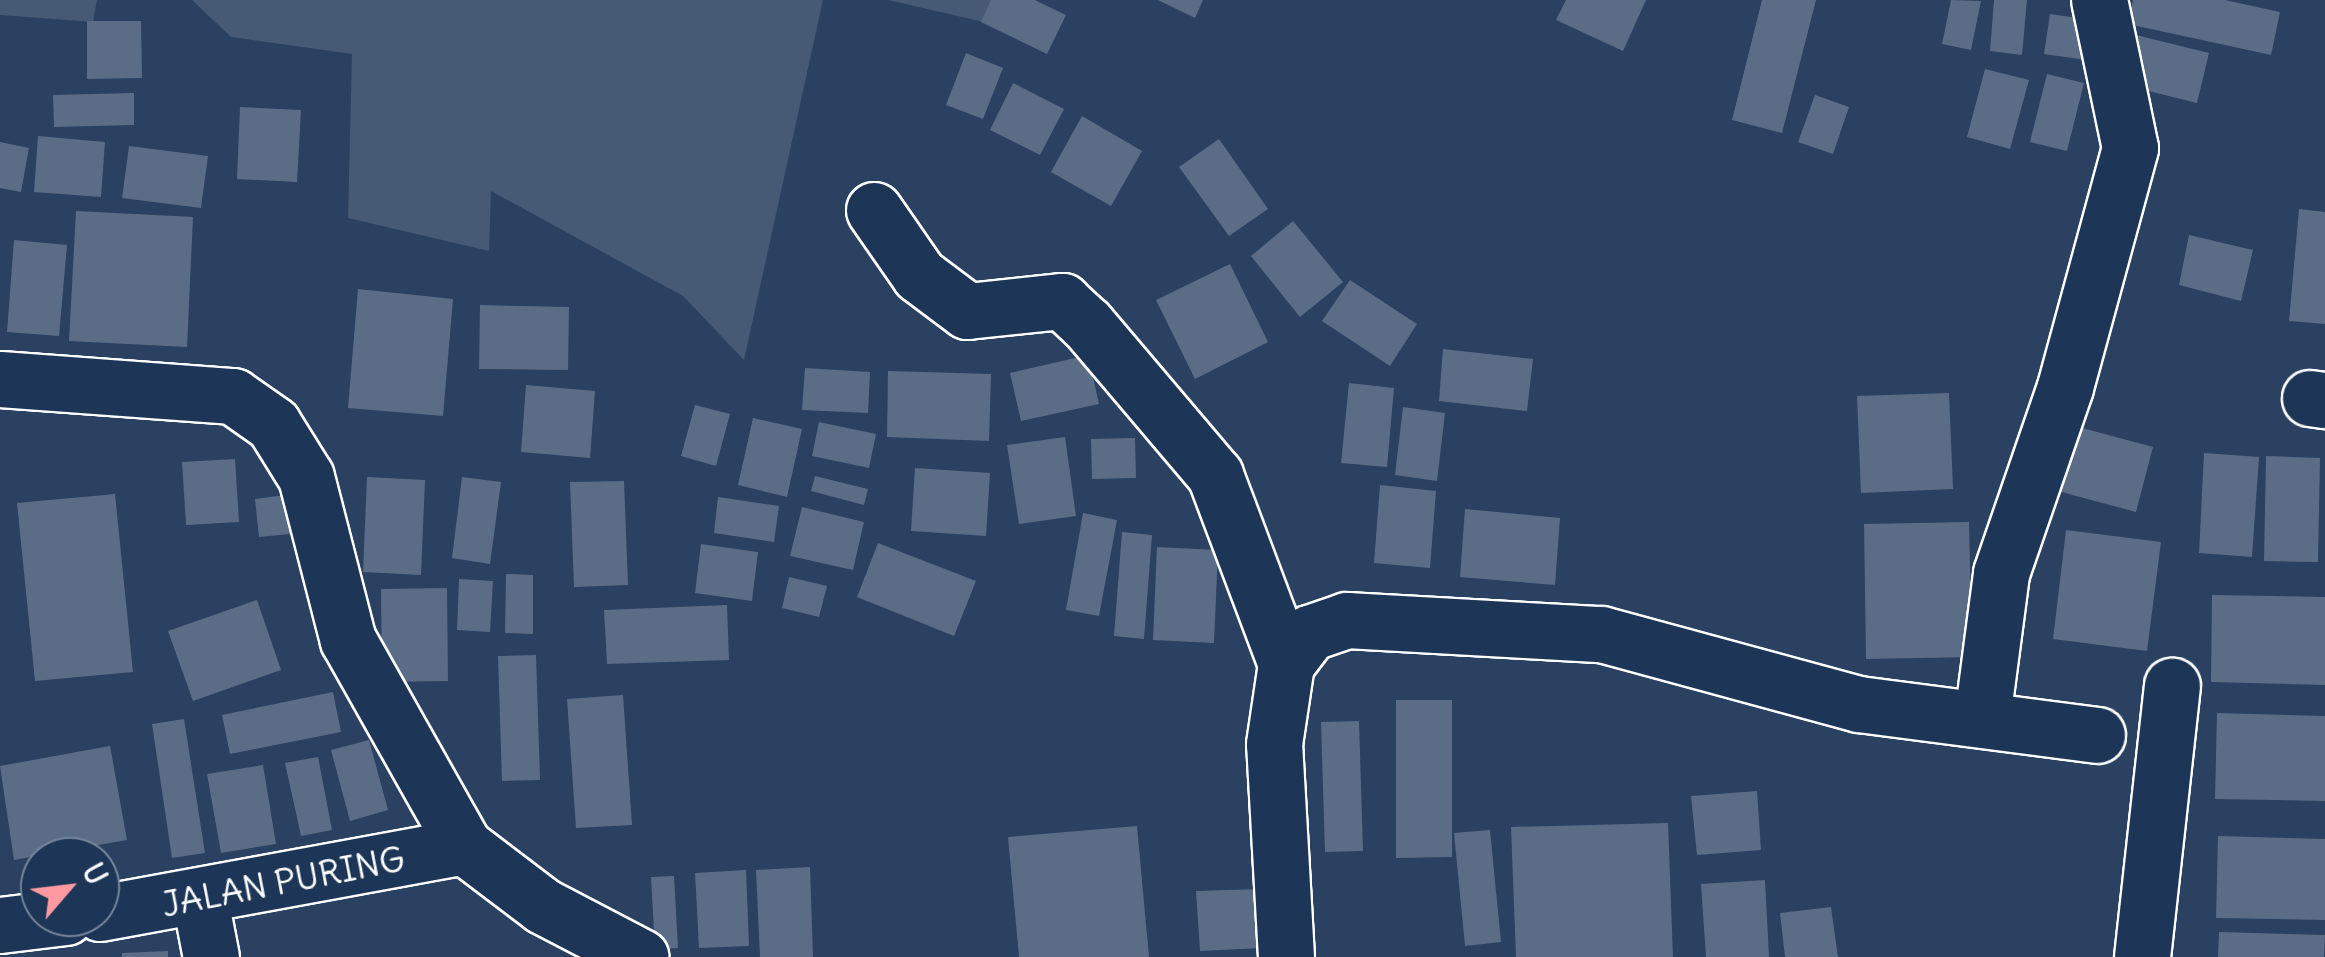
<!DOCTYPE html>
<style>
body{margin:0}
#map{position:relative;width:2325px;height:957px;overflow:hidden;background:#2a4161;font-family:Delius,sans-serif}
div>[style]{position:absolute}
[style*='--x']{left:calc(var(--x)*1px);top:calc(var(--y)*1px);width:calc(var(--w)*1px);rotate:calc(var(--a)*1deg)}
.green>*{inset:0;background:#465975}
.building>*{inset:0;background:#5b6c86}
.roads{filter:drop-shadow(2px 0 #fff) drop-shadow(-2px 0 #fff) drop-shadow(0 2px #fff) drop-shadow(0 -2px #fff)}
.street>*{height:55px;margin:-27.5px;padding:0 27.5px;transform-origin:27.5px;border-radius:27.5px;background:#1d3557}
span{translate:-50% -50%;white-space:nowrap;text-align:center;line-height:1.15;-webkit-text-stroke:9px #1d3557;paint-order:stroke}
.street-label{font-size:35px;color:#fff}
.north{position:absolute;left:20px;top:837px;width:100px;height:100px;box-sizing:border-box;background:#1d3557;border:2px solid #77869a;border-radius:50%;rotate:62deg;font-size:28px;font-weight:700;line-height:40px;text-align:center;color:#fff}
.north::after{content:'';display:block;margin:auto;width:35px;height:45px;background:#ff9aa2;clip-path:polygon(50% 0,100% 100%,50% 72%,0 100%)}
</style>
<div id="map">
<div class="green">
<div style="clip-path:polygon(0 0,97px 0,93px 22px,0 15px)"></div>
<div style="clip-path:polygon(192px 0,823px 0,744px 360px,683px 296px,491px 191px,489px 251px,348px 218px,352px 54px,231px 37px)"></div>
<div style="clip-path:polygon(888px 0,1010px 0,1001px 26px)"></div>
</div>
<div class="building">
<div style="clip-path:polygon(991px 0,1035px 0,1066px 15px,1047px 54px,981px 22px)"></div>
<div style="clip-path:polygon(1158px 0,1203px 0,1195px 18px)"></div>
<div style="clip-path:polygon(1566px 0,1646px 0,1623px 51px,1556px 20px)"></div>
<div style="clip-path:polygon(1762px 0,1816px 0,1782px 133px,1732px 120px)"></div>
<div style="clip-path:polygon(1951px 0,1981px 1px,1971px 50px,1942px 44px)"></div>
<div style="clip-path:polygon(1994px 0,2027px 0,2022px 55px,1990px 51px)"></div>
<div style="clip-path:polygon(2133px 0,2225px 0,2280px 12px,2271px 55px,2128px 24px)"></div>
<div style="clip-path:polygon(2050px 14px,2091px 20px,2086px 60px,2044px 54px)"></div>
<div style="clip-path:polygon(87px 21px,141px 21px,142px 78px,87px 79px)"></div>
<div style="clip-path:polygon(2136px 35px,2209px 53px,2197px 103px,2124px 85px)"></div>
<div style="clip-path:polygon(966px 53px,1003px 68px,983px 119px,946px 105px)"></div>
<div style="clip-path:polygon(1985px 69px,2029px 80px,2010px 149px,1967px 137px)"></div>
<div style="clip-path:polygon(2047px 74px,2084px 83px,2067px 151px,2030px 142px)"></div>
<div style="clip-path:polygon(1013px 83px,1064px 109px,1040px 155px,990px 130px)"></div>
<div style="clip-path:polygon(134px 93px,134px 125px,54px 127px,53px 95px)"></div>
<div style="clip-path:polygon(1815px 95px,1849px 107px,1833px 154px,1798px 142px)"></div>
<div style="clip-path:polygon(240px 107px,301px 110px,297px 182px,237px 179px)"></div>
<div style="clip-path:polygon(1082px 116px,1142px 151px,1111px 206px,1051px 172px)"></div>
<div style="clip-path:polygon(38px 136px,105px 142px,101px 197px,34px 192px)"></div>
<div style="clip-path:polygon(1219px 139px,1268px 209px,1229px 236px,1179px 167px)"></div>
<div style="clip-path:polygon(0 142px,29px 148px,21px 192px,0 188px)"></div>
<div style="clip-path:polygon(129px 146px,208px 156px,201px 208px,122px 198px)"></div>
<div style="clip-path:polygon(2299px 209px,2325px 212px,2325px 324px,2289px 321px)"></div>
<div style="clip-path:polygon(76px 211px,193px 217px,187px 347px,69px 341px)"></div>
<div style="clip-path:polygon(1293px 221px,1343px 282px,1300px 317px,1251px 256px)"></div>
<div style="clip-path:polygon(2189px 235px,2253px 250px,2241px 301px,2179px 285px)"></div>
<div style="clip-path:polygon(14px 240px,67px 245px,59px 336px,7px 332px)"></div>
<div style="clip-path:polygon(1230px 264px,1268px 342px,1195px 379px,1156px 300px)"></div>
<div style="clip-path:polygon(1350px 280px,1417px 324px,1390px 366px,1322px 321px)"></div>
<div style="clip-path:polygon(358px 289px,453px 299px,443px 416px,348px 408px)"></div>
<div style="clip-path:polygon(480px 305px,569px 307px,568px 370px,479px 369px)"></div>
<div style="clip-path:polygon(1443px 349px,1533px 359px,1527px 411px,1439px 401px)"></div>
<div style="clip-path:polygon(1088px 355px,1099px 404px,1021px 421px,1010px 373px)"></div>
<div style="clip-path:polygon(805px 368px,870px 372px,868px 413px,802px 410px)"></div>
<div style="clip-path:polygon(888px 371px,991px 374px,989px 441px,887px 437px)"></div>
<div style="clip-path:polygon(1349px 383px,1394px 388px,1387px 467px,1341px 463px)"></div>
<div style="clip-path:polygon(526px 385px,595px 391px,590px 458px,521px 452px)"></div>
<div style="clip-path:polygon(1949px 393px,1953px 489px,1861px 493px,1857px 396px)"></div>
<div style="clip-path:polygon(695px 405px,730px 414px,716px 466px,681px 456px)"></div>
<div style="clip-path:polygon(1403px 407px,1445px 413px,1437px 481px,1395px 475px)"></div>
<div style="clip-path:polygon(753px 418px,802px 429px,787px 497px,738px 485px)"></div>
<div style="clip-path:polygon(819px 422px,876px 434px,869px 468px,812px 456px)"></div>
<div style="clip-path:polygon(2071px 425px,2153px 447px,2136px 512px,2054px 490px)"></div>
<div style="clip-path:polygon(1065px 437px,1076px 516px,1019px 524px,1007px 445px)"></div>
<div style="clip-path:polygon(1135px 438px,1136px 478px,1092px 479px,1091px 439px)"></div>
<div style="clip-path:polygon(2204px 453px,2259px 457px,2252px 557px,2199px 553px)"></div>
<div style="clip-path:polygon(2266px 456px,2320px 458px,2318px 562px,2264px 561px)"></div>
<div style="clip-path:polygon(235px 459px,239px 522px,186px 525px,182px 462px)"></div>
<div style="clip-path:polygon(915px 468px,990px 473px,986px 536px,911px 531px)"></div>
<div style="clip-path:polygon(815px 476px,868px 489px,864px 505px,811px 491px)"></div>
<div style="clip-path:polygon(367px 477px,425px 480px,421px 575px,363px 572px)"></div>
<div style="clip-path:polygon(462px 477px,501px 482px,490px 564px,452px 558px)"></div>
<div style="clip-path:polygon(624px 481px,628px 585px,574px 587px,570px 482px)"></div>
<div style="clip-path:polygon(1380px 485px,1436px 491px,1430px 568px,1374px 563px)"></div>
<div style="clip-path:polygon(115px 494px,133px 672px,35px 681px,17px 503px)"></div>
<div style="clip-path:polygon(286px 495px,290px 534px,259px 537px,255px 499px)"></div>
<div style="clip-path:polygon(718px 497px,779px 506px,774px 542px,714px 533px)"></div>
<div style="clip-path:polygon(802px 507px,864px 522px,853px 570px,790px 556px)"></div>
<div style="clip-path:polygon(1465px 509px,1560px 518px,1555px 585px,1460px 577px)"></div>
<div style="clip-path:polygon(1083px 513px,1117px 520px,1099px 616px,1066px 610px)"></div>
<div style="clip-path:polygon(1969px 522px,1972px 657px,1866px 659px,1864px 524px)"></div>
<div style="clip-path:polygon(2066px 530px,2161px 542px,2147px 651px,2053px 639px)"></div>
<div style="clip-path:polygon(1122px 532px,1152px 535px,1144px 639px,1114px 636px)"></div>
<div style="clip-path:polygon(878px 543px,976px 581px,954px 636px,857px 597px)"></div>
<div style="clip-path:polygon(701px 544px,758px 552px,752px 601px,695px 593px)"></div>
<div style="clip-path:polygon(1157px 547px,1218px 550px,1214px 643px,1153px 640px)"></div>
<div style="clip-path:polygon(506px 574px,533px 575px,533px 634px,505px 633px)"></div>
<div style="clip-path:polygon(789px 577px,827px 586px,819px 617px,782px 608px)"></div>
<div style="clip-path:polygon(459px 579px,493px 581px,490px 632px,457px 630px)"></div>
<div style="clip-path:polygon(447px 588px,448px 681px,382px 682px,381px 589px)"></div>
<div style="clip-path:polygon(2212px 595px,2325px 597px,2325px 685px,2211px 682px)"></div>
<div style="clip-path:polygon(257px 600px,281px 670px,193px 701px,168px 631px)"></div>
<div style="clip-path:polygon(727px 605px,729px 660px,607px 664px,604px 610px)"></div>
<div style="clip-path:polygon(536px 655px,540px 780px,502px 781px,498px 656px)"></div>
<div style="clip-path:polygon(333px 692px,341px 732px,230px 754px,222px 715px)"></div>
<div style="clip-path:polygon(623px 695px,632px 825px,576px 828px,567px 699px)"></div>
<div style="clip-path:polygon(1396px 700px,1452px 700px,1452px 857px,1396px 858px)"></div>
<div style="clip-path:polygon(2217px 713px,2325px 716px,2325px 801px,2215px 799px)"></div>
<div style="clip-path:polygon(184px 719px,205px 853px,172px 858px,152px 724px)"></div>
<div style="clip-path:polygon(1359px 721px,1363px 851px,1325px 852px,1321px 722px)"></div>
<div style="clip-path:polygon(369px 740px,388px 810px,350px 821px,331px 750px)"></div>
<div style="clip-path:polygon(110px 746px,127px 840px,14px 860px,0 766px)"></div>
<div style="clip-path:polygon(318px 757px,332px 830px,301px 836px,285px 763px)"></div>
<div style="clip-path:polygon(263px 765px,276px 844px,221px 853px,207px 774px)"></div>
<div style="clip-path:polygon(1757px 791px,1761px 850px,1697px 855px,1691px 796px)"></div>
<div style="clip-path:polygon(1668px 823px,1673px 957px,1516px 957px,1511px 827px)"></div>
<div style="clip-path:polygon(1137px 826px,1149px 957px,1019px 957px,1008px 837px)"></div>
<div style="clip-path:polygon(1490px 830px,1501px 942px,1465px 946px,1454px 833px)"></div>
<div style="clip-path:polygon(2218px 836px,2325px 839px,2325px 920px,2216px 918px)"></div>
<div style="clip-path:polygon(810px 867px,813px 957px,760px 957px,756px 870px)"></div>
<div style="clip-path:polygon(746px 870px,749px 946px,699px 948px,695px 873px)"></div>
<div style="clip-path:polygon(674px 876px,678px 948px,655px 949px,651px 877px)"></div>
<div style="clip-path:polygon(1765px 880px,1769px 957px,1706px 957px,1701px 884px)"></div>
<div style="clip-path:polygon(1259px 889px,1262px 948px,1200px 951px,1196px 891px)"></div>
<div style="clip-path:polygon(1831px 907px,1838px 957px,1785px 957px,1780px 913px)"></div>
<div style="clip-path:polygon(2219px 932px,2325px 935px,2324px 957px,2218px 957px)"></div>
<div style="clip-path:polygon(168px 951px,168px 957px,122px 957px,122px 953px)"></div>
</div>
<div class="roads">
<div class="street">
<div style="--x:874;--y:210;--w:79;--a:55.3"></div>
<div style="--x:919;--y:275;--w:60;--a:36.9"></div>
<div style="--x:967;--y:311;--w:96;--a:-6"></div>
<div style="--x:1062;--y:301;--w:34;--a:43"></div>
<div style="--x:1087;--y:324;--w:198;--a:49.7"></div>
<div style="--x:1215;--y:475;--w:202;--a:69.4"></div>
<div style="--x:0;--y:379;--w:234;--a:4.2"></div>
<div style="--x:233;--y:396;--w:49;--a:35"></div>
<div style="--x:273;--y:424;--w:62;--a:58.1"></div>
<div style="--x:306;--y:477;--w:168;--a:75.6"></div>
<div style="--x:348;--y:640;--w:236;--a:60.6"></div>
<div style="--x:464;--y:846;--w:99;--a:37.2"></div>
<div style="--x:543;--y:906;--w:110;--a:27.5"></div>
<div style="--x:2310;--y:398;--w:15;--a:8"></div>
<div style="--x:1982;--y:718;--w:146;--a:-82.5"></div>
<div style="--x:2001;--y:573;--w:197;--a:-71"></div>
<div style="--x:2065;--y:387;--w:248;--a:-74.8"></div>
<div style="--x:2130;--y:148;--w:151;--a:-101.8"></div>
<div style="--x:200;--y:900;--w:58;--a:79.1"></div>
<div style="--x:100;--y:913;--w:370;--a:-10.4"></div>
<div style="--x:0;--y:925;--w:66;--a:-6.9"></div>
<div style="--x:1286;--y:957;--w:213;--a:-93.2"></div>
<div style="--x:1274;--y:744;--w:81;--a:-81.5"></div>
<div style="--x:1286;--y:664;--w:39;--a:-53"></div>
<div style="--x:1309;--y:633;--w:40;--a:-18.9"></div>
<div style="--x:1347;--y:620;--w:254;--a:3.2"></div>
<div style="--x:1601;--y:634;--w:267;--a:15.2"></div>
<div style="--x:1859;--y:704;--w:240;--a:7.4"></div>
<div style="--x:2142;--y:957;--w:273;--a:-83.7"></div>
</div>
</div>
<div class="street-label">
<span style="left:283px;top:881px;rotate:-11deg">JALAN PURING</span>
</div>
<div class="north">U</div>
</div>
